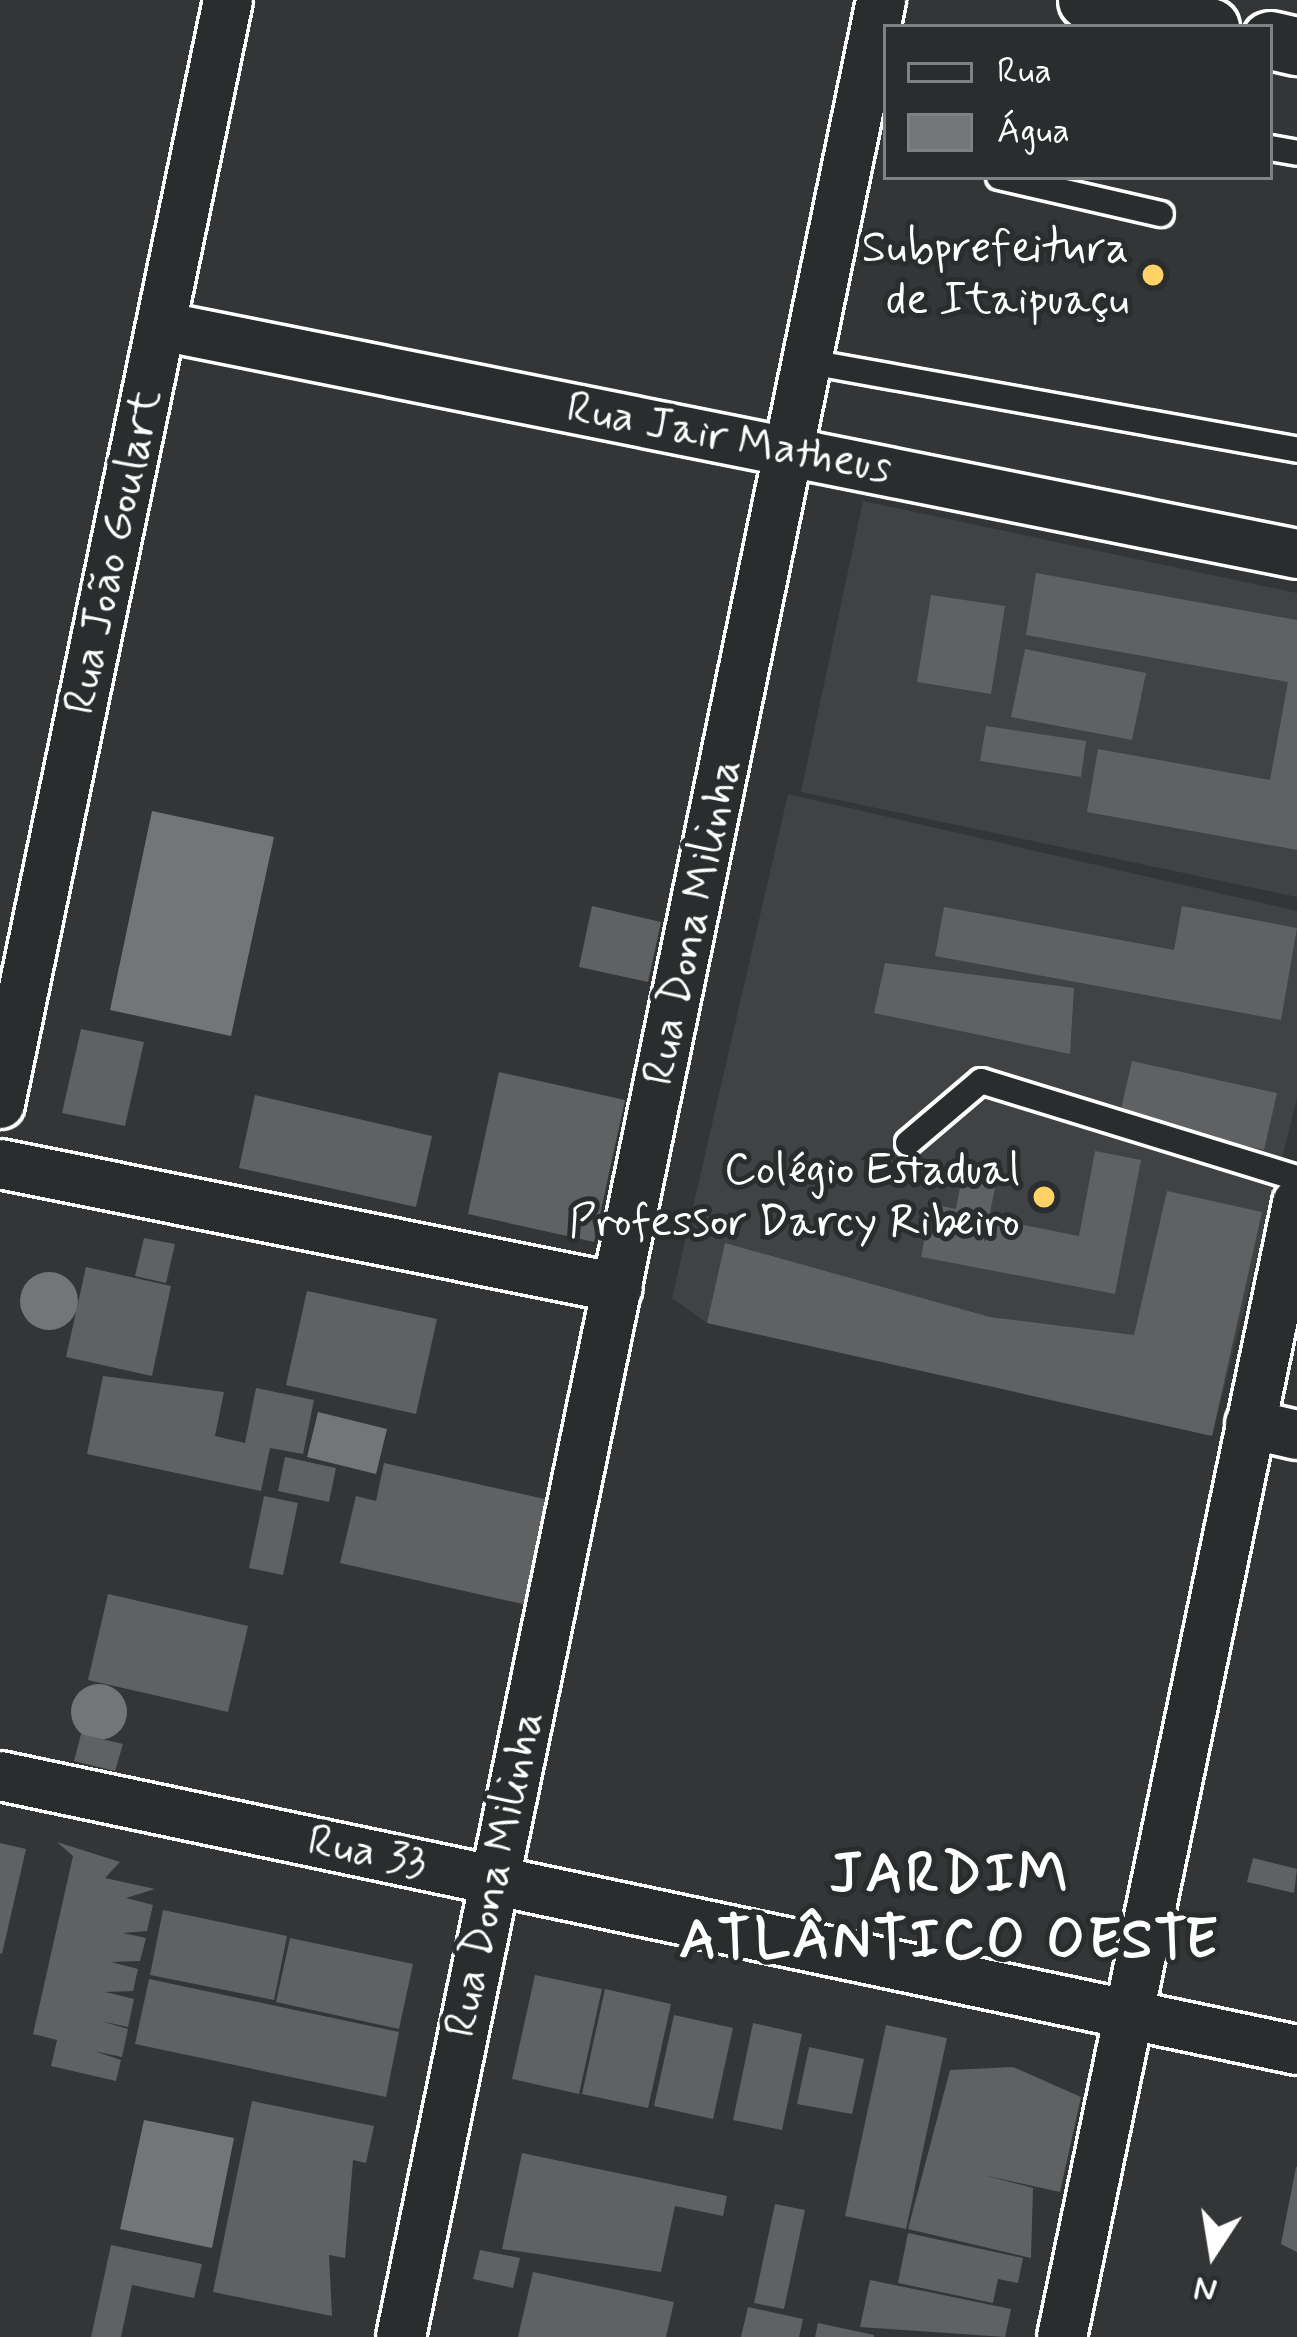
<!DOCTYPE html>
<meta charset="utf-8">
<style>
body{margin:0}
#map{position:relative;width:1297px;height:2337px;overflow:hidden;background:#333536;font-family:Mynerve,sans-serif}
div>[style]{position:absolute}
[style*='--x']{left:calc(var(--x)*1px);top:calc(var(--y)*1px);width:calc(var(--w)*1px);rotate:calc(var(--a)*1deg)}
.built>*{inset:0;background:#404243}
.water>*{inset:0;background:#737576}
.round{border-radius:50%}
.building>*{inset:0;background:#5f6162}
.roads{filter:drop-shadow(3px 0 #fff) drop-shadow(-3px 0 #fff) drop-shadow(0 3px #fff) drop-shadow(0 -3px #fff)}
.service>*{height:24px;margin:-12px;padding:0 12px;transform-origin:12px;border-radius:12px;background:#2a2d2e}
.minor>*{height:48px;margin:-24px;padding:0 24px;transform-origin:24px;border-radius:24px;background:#2a2d2e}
.tertiary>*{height:57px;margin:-28.5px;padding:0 28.5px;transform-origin:28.5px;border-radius:28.5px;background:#2a2d2e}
.dots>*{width:33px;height:33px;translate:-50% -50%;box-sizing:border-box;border:6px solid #2a2d2e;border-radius:50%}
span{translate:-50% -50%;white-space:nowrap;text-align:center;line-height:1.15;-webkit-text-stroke:10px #2a2d2e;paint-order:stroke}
.poi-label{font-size:45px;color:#fff}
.right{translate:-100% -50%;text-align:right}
.street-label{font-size:45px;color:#fff}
.district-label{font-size:57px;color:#fff;font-weight:700;letter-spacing:3px}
.legend{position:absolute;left:883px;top:24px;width:390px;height:156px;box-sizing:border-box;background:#2a2d2e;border:3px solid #7f8182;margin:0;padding:15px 21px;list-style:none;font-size:36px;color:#fff}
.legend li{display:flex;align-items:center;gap:24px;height:60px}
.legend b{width:60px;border:3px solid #7f8182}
.north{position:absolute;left:1153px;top:2193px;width:120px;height:120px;-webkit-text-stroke:9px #2a2d2e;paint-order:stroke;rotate:192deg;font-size:33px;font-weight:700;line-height:48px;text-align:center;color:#fff}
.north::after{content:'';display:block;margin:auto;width:42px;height:54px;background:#fff;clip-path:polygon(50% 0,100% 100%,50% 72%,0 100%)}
</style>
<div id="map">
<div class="built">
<div style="clip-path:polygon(863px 501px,1297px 593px,1297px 897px,801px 792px)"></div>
<div style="clip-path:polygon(788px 794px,1297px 911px,1297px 1099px,1212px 1436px,707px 1323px,672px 1298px)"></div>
</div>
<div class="water">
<div style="clip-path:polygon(152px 811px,274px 837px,231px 1036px,110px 1010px)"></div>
<div class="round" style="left:20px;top:1272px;width:58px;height:58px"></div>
<div style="clip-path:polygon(318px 1412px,387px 1429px,376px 1474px,307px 1457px)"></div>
<div class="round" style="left:71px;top:1684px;width:56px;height:56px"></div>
<div style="clip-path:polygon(144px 2120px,234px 2138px,212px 2248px,120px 2229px)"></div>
</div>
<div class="building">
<div style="clip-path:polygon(1036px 573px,1297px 620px,1297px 850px,1087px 812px,1098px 749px,1270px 780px,1288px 682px,1026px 635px)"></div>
<div style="clip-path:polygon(931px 595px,1005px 606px,991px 694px,917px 682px)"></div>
<div style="clip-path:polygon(1025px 649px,1146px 673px,1132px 740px,1011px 717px)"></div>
<div style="clip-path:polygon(986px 726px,1086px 741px,1081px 777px,980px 761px)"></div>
<div style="clip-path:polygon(592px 906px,661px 922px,648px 982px,579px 967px)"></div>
<div style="clip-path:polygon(1182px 906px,1297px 928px,1281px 1020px,935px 956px,944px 907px,1174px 950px)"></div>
<div style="clip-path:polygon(885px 963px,1074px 988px,1070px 1054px,874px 1013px)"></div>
<div style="clip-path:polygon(81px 1029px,144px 1042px,125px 1126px,62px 1113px)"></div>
<div style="clip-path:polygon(1132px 1061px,1277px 1093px,1264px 1150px,1119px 1118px)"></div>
<div style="clip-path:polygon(499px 1072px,625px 1100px,594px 1242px,468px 1214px)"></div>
<div style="clip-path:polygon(255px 1095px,432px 1136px,416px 1207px,239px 1168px)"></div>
<div style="clip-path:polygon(1095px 1151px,1141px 1160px,1115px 1294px,921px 1257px,931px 1204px,956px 1209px,964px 1166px,998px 1173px,989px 1218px,1079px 1236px)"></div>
<div style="clip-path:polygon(1167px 1191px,1262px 1212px,1212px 1436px,707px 1323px,725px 1243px,990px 1317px,1134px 1335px)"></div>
<div style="clip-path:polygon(144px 1238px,175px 1244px,166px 1283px,135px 1276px)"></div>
<div style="clip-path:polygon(86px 1267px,171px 1286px,152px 1376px,66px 1357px)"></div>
<div style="clip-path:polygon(307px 1291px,437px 1319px,416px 1414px,286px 1385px)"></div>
<div style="clip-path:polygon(103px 1376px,224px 1392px,215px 1436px,245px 1443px,256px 1388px,314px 1400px,303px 1454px,270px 1448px,261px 1491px,87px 1454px)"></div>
<div style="clip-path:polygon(285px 1457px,336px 1468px,329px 1502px,278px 1491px)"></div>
<div style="clip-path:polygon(384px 1463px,558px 1502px,536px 1607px,340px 1563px,356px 1496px,376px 1501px)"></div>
<div style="clip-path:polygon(264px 1496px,298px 1503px,283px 1575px,249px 1568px)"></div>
<div style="clip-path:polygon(108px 1594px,248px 1626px,228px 1712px,88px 1680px)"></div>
<div style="clip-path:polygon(81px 1734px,123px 1744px,115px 1771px,74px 1761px)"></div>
<div style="clip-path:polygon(57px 1842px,120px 1862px,105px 1878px,155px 1889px,126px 1898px,153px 1905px,147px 1931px,123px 1933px,146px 1938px,140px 1961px,111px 1962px,138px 1969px,133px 1991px,105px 1992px,134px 1999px,128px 2027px,101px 2021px,128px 2029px,122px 2057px,94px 2051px,121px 2060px,116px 2081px,51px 2066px,57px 2040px,33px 2034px,73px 1856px)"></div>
<div style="clip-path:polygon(0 1843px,26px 1849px,2px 1954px,0 1953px)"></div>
<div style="clip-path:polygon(1253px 1858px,1297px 1869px,1294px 1893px,1247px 1882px)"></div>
<div style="clip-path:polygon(163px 1910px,287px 1936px,274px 2000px,150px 1975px)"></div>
<div style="clip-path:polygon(290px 1938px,413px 1964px,399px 2029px,276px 2002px)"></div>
<div style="clip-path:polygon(535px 1975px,602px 1989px,579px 2094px,512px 2079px)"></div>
<div style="clip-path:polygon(149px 1979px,399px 2032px,386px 2097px,135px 2044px)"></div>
<div style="clip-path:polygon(605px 1989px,671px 2004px,648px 2108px,582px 2094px)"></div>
<div style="clip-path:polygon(674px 2015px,733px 2028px,713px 2119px,654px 2106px)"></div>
<div style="clip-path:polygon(753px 2023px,802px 2034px,782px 2130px,733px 2120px)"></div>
<div style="clip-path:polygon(886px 2025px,947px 2038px,906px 2229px,845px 2216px)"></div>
<div style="clip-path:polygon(809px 2047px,864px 2059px,852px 2114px,797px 2104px)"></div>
<div style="clip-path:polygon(1013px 2067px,1081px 2097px,1060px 2192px,983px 2175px,1033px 2188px,1031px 2258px,908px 2229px,950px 2070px)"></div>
<div style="clip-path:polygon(252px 2101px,374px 2126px,366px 2163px,353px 2160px,345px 2258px,329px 2255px,332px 2316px,213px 2292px)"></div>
<div style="clip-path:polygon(522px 2153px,727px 2196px,723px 2216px,675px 2206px,661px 2272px,502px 2249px)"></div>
<div style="clip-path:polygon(1296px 2167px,1297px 2167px,1297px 2252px,1281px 2244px)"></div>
<div style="clip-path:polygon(775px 2204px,805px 2210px,784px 2309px,754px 2303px)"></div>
<div style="clip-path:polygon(908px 2233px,1023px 2258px,1018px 2283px,998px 2279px,993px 2303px,898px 2283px)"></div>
<div style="clip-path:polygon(111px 2245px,202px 2264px,194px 2298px,132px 2285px,121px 2337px,91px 2337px)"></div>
<div style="clip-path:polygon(480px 2250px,520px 2258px,513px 2288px,473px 2279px)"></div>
<div style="clip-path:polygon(533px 2272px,674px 2302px,666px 2337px,518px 2337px)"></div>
<div style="clip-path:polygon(870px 2280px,1011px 2309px,1005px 2337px,860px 2327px)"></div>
<div style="clip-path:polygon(748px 2307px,803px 2319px,799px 2337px,741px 2337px)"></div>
<div style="clip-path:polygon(818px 2323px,874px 2335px,874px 2337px,815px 2337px)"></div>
</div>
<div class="roads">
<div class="service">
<div style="--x:1270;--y:148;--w:27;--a:10"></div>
<div style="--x:999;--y:177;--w:166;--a:12.9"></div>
<div style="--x:810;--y:362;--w:495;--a:10.2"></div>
<div style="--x:908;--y:1143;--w:96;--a:-40.3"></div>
<div style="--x:981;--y:1081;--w:331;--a:17.1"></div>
</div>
<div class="minor">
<div style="--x:161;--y:326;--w:1159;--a:11.35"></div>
<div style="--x:0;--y:1104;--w:1127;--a:-78.33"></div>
<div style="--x:0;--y:1164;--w:630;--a:11.35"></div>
<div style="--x:1250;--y:1424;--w:48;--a:13.2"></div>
<div style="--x:0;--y:1776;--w:1326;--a:11.93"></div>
<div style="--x:401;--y:2337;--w:2386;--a:-78.39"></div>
<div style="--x:1062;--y:2337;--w:1158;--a:-78.29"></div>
</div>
<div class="tertiary">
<div style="--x:1087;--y:0;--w:126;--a:12.4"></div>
<div style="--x:1270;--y:40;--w:28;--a:13"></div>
</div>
</div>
<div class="dots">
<div style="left:1153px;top:275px;background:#ffd166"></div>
<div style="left:1044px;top:1197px;background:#ffd166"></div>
</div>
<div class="poi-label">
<span class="right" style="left:1129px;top:275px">Subprefeitura<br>de Itaipuaçu</span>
<span class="right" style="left:1020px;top:1197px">Colégio Estadual<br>Professor Darcy Ribeiro</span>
</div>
<div class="street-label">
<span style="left:729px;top:439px;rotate:11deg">Rua Jair Matheus</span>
<span style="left:114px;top:552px;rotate:-78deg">Rua João Goulart</span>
<span style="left:693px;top:922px;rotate:-78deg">Rua Dona Milinha</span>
<span style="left:367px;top:1853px;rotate:12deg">Rua 33</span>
<span style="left:495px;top:1874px;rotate:-78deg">Rua Dona Milinha</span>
</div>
<div class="district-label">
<span style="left:950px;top:1909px">JARDIM<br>ATLÂNTICO OESTE</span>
</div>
<ul class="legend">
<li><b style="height:15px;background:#2a2d2e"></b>Rua</li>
<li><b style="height:33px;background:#737576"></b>Água</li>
</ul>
<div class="north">N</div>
</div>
